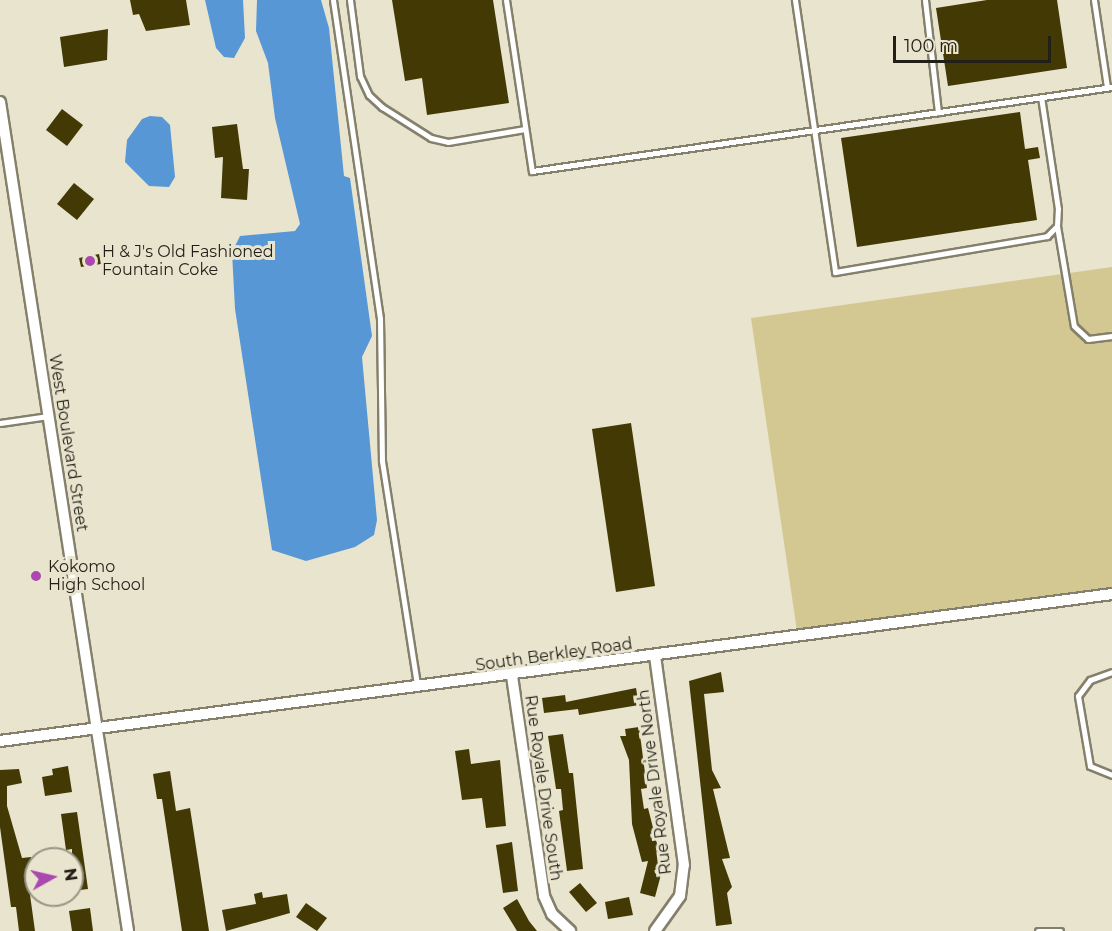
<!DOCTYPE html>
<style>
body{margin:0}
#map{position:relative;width:1112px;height:931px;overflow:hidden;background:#e9e4ce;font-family:Montserrat,sans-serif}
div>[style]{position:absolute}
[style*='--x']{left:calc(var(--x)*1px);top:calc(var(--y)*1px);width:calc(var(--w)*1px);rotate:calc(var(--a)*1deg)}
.green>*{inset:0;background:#d4c892}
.water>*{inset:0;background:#5797d5}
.building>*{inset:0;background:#433905}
.roads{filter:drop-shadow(2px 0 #84806c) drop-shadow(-2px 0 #84806c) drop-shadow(0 2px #84806c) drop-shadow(0 -2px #84806c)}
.lane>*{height:5px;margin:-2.5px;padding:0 2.5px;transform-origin:2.5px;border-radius:2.5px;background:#fff}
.street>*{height:10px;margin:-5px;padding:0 5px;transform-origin:5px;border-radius:5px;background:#fff}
.dots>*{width:16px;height:16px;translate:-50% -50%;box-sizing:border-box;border:3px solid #e9e4ce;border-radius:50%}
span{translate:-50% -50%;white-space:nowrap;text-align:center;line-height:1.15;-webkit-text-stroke:6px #e9e4ce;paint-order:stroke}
.poi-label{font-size:16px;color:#211f17}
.left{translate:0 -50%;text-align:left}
.street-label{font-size:16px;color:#211f17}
.north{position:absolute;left:24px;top:847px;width:60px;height:60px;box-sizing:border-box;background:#e9e4ce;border:2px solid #999585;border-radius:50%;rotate:82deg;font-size:16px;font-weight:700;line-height:24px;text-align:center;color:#211f17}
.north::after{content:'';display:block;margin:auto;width:21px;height:27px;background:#aa48af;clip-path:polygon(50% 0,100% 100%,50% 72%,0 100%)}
.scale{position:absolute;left:893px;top:36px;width:158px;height:27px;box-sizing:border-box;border:3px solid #211f17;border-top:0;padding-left:8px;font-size:18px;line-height:21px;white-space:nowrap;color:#211f17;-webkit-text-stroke:4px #e9e4ce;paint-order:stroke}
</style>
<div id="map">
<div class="green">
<div style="clip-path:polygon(1112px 267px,1112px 594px,798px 638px,751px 318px)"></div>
</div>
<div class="water">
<div style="clip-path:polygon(205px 0,243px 0,245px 38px,234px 58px,224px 57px,216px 48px)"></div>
<div style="clip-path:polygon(257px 0,321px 0,329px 28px,344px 176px,350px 178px,372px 336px,362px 357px,377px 520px,374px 535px,355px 547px,306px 561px,272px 550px,235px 309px,232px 252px,240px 236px,295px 231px,300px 224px,275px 118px,268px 63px,256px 31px)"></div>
<div style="clip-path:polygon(150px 116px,162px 117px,170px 125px,175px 177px,169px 187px,149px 186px,125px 162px,127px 140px,142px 119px)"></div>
</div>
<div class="building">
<div style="clip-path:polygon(130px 0,186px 0,190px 25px,146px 31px,139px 14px,133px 15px)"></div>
<div style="clip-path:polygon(392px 0,493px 0,509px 103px,427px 115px,422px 78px,405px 81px)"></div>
<div style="clip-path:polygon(987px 0,1057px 0,1067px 68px,948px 86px,936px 8px)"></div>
<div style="clip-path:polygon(108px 29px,107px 60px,64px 67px,60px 37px)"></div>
<div style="clip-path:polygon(62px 109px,83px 125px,67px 146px,46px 130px)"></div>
<div style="clip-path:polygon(1020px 112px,1025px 149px,1038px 147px,1040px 158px,1028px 160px,1037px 220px,857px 247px,841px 138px)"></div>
<div style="clip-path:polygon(237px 124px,243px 169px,249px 169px,247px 200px,221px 198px,223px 157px,215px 158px,212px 127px)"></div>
<div style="clip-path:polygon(74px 183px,94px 199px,77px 220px,57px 204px)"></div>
<div style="clip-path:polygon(99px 254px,101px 264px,81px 267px,79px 258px)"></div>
<div style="clip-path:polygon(631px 423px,655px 586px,616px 592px,592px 429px)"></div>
<div style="clip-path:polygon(721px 672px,724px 692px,704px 694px,712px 770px,721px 788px,713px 789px,730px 858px,722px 859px,732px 887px,727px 893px,732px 924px,716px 926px,689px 681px)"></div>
<div style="clip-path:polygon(636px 688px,639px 705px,579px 715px,578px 709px,544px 713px,542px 698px,565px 695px,566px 702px)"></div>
<div style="clip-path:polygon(639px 727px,647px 788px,641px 789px,644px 809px,648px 808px,663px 867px,655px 897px,640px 893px,648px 861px,642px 862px,632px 824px,629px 760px,620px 736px,626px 736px,625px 729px)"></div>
<div style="clip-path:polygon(563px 734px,569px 773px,573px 773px,583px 869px,567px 871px,559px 811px,563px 810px,561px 789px,556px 789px,548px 736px)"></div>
<div style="clip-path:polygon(469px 749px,471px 764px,500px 760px,506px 826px,486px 828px,482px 798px,462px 800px,455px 751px)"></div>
<div style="clip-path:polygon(68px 766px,72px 792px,45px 796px,42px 777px,53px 775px,52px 769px)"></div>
<div style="clip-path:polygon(19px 769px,22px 783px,7px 786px,7px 806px,22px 858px,31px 857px,34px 872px,27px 873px,35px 931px,19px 931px,16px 907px,11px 907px,0 827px,0 770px)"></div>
<div style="clip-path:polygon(170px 771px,176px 811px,190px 808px,209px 931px,182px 931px,162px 799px,157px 799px,153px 774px)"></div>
<div style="clip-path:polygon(77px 812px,88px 889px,72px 891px,72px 849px,66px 850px,61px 814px)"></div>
<div style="clip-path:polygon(512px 842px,518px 891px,503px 893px,496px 845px)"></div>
<div style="clip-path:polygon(580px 883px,597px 903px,586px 912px,569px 892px)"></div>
<div style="clip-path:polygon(262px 892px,263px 898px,287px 894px,290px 913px,226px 931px,222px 910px,256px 904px,254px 894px)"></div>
<div style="clip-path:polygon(629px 897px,633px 915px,608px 919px,605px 902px)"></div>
<div style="clip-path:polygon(517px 899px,529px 921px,537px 931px,517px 931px,503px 908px)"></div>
<div style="clip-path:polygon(306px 903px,327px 918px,317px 931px,296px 917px)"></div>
<div style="clip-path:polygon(90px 908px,93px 931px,72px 931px,69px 911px)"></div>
</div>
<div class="roads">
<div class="lane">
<div style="--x:333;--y:0;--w:322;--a:81.6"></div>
<div style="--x:380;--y:319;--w:142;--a:89.2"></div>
<div style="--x:382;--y:461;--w:227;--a:81.1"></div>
<div style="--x:350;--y:0;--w:77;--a:82.5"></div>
<div style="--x:360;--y:76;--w:21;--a:65"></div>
<div style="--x:369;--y:95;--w:18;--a:43"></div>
<div style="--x:382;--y:107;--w:58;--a:32.3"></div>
<div style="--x:431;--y:138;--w:17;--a:13"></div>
<div style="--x:448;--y:142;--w:78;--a:-9.6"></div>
<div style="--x:506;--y:0;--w:173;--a:81.4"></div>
<div style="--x:532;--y:171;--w:586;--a:-8.24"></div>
<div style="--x:795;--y:0;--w:275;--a:81.6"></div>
<div style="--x:835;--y:272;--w:215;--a:-9.6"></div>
<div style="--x:1047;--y:236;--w:14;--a:-45"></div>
<div style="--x:1057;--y:226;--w:17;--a:-87"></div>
<div style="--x:1058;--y:209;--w:113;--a:-98.6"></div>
<div style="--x:925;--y:0;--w:113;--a:83.4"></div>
<div style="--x:1094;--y:0;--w:88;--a:81.5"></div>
<div style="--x:1057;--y:226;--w:101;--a:80.4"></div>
<div style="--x:1074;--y:326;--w:19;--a:43"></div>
<div style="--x:1088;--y:339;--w:24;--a:-7"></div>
<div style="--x:0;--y:423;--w:49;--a:-8.3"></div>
<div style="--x:1112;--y:672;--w:23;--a:160"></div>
<div style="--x:1090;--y:680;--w:20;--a:127"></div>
<div style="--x:1078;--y:696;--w:71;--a:80.3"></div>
<div style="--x:1090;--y:766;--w:24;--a:22"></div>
<div style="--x:1038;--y:931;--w:22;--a:0"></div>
</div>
<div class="street">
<div style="--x:0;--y:102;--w:839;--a:81.22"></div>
<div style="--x:512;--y:676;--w:222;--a:81.7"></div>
<div style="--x:544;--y:896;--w:20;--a:66"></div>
<div style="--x:552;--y:914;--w:25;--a:43"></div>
<div style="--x:0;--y:741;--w:1122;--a:-7.53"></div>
<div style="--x:655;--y:931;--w:43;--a:-54.5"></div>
<div style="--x:680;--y:896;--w:31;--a:-83"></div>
<div style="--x:684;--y:865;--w:210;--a:-97.9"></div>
</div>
</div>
<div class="dots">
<div style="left:90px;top:261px;background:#aa48af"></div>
<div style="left:36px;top:576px;background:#aa48af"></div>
</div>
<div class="poi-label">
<span class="left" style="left:102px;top:261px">H &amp; J's Old Fashioned<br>Fountain Coke</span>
<span class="left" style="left:48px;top:576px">Kokomo<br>High School</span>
</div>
<div class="street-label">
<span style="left:68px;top:443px;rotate:81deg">West Boulevard Street</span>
<span style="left:554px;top:655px;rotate:-8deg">South Berkley Road</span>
<span style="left:655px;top:782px;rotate:-97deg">Rue Royale Drive North</span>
<span style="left:543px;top:788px;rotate:82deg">Rue Royale Drive South</span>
</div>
<div class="north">N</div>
<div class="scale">100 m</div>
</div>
